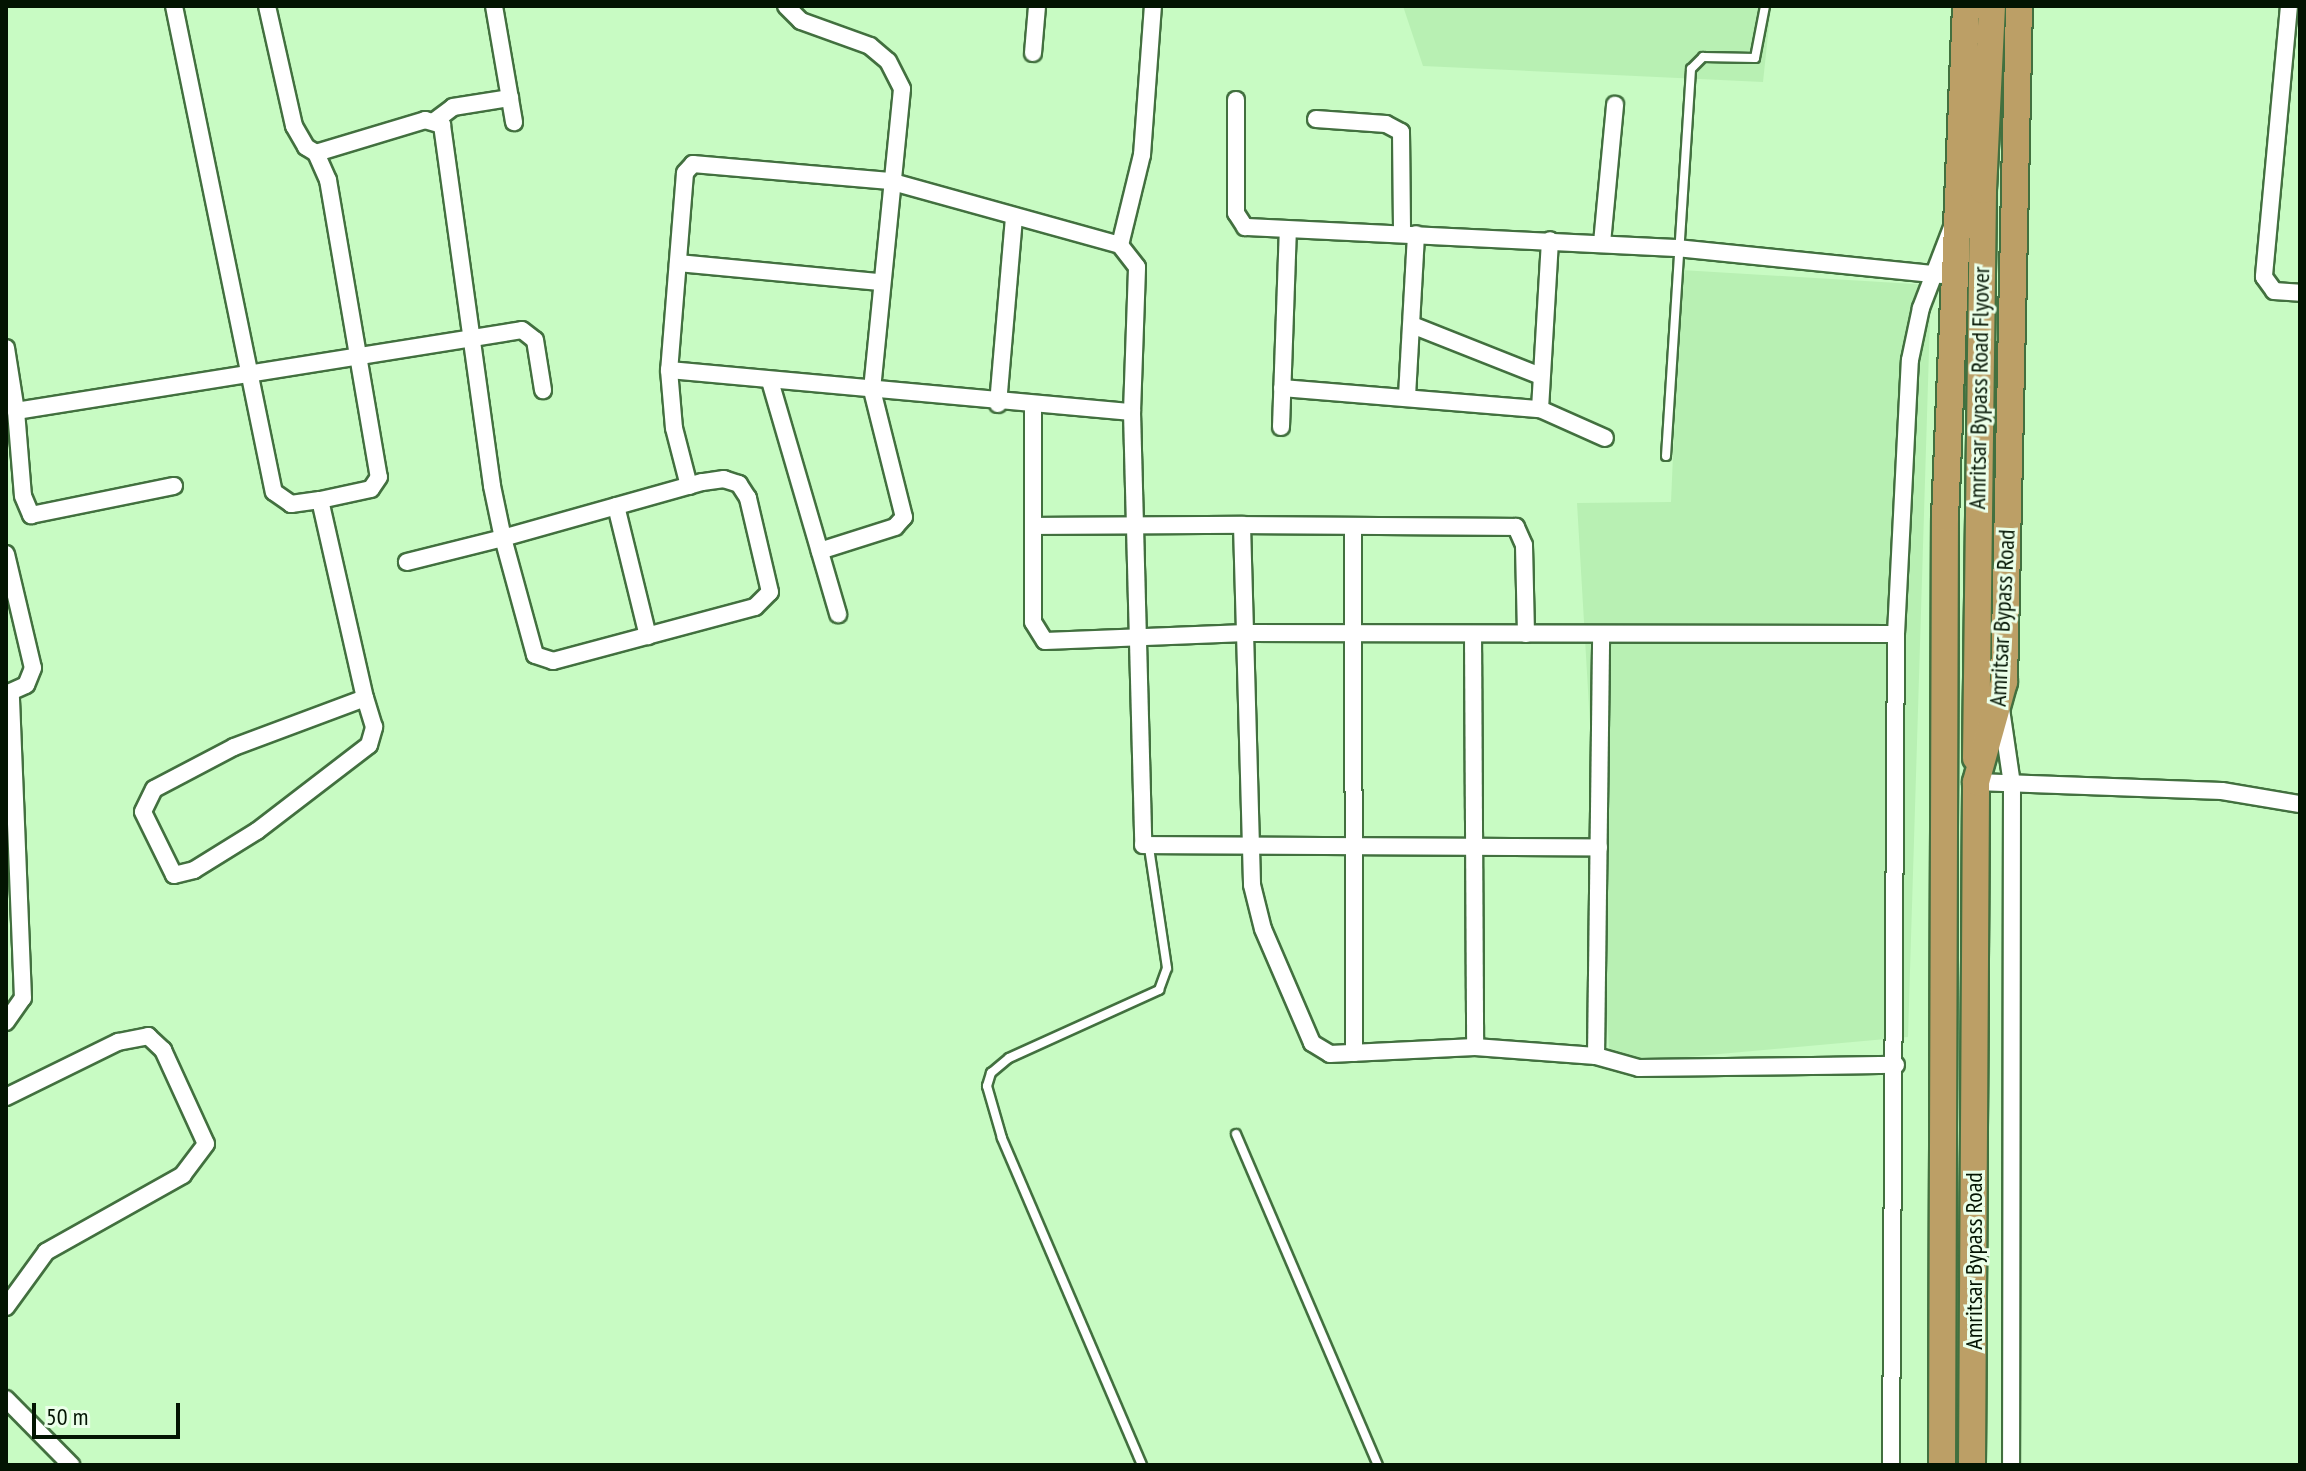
<!DOCTYPE html>
<style>
body{margin:0}
#map{position:relative;width:2306px;height:1471px;overflow:hidden;background:#c8fbc3;font-family:"PT Sans Narrow",sans-serif}
div>[style]{position:absolute}
[style*='--x']{left:calc(var(--x)*1px);top:calc(var(--y)*1px);width:calc(var(--w)*1px);rotate:calc(var(--a)*1deg)}
.built>*{inset:0;background:#b8f0b3}
.roads{filter:drop-shadow(2px 0 #42703f) drop-shadow(-2px 0 #42703f) drop-shadow(0 2px #42703f) drop-shadow(0 -2px #42703f)}
.service>*{height:8px;margin:-4px;padding:0 4px;transform-origin:4px;border-radius:4px;background:#fff}
.minor>*{height:16px;margin:-8px;padding:0 8px;transform-origin:8px;border-radius:8px;background:#fff}
.trunk>*{height:26px;margin:-13px;padding:0 13px;transform-origin:13px;border-radius:13px;background:#bc9f66}
span{translate:-50% -50%;white-space:nowrap;text-align:center;line-height:1.15;-webkit-text-stroke:6px #ebffe9;paint-order:stroke}
.street-label{font-size:24px;color:#031402}
.frame{position:absolute;inset:0;border:8px solid #031402;pointer-events:none}
.scale{position:absolute;left:32px;top:1403px;width:148px;height:36px;box-sizing:border-box;border:4px solid #031402;border-top:0;padding-left:10px;font-size:24px;line-height:28px;white-space:nowrap;color:#031402;-webkit-text-stroke:6px #ebffe9;paint-order:stroke}
</style>
<div id="map">
<div class="built">
<div style="clip-path:polygon(1403px 6px,1771px 6px,1763px 82px,1423px 66px)"></div>
<div style="clip-path:polygon(1681px 270px,1931px 285px,1908px 1037px,1610px 1064px,1577px 503px,1671px 502px)"></div>
</div>
<div class="roads">
<div class="service">
<div style="--x:1666;--y:456;--w:388;--a:-86.3"></div>
<div style="--x:1691;--y:69;--w:17;--a:-45"></div>
<div style="--x:1703;--y:57;--w:52;--a:1.1"></div>
<div style="--x:1755;--y:58;--w:53;--a:-79.1"></div>
<div style="--x:1236;--y:1134;--w:360;--a:66.8"></div>
<div style="--x:1142;--y:1465;--w:356;--a:-113.2"></div>
<div style="--x:1002;--y:1138;--w:54;--a:-106.1"></div>
<div style="--x:987;--y:1086;--w:14;--a:-73"></div>
<div style="--x:991;--y:1073;--w:23;--a:-40"></div>
<div style="--x:1009;--y:1058;--w:165;--a:-24.4"></div>
<div style="--x:1159;--y:990;--w:23;--a:-70"></div>
<div style="--x:1167;--y:968;--w:121;--a:-98.5"></div>
</div>
<div class="minor">
<div style="--x:174;--y:6;--w:496;--a:78.4"></div>
<div style="--x:274;--y:492;--w:21;--a:35"></div>
<div style="--x:291;--y:504;--w:29;--a:-8"></div>
<div style="--x:320;--y:500;--w:203;--a:77.2"></div>
<div style="--x:365;--y:698;--w:140;--a:159.5"></div>
<div style="--x:234;--y:747;--w:90;--a:152.3"></div>
<div style="--x:154;--y:789;--w:25;--a:116"></div>
<div style="--x:143;--y:812;--w:70;--a:63.8"></div>
<div style="--x:174;--y:875;--w:21;--a:-14"></div>
<div style="--x:194;--y:870;--w:74;--a:-31.8"></div>
<div style="--x:257;--y:831;--w:141;--a:-37.5"></div>
<div style="--x:369;--y:745;--w:19;--a:-74"></div>
<div style="--x:374;--y:727;--w:30;--a:-107"></div>
<div style="--x:267;--y:6;--w:123;--a:77.3"></div>
<div style="--x:294;--y:126;--w:24;--a:60"></div>
<div style="--x:306;--y:147;--w:12;--a:31"></div>
<div style="--x:316;--y:153;--w:114;--a:-16.8"></div>
<div style="--x:425;--y:120;--w:18;--a:16"></div>
<div style="--x:442;--y:125;--w:364;--a:82.1"></div>
<div style="--x:492;--y:486;--w:53;--a:78.1"></div>
<div style="--x:503;--y:538;--w:121;--a:74.7"></div>
<div style="--x:535;--y:655;--w:19;--a:18"></div>
<div style="--x:553;--y:661;--w:209;--a:-15"></div>
<div style="--x:755;--y:607;--w:21;--a:-45"></div>
<div style="--x:770;--y:592;--w:97;--a:-103.2"></div>
<div style="--x:748;--y:498;--w:17;--a:-123"></div>
<div style="--x:739;--y:484;--w:16;--a:-162"></div>
<div style="--x:724;--y:479;--w:22;--a:172"></div>
<div style="--x:702;--y:482;--w:207;--a:164.3"></div>
<div style="--x:503;--y:538;--w:99;--a:166"></div>
<div style="--x:494;--y:6;--w:118;--a:80.2"></div>
<div style="--x:786;--y:6;--w:21;--a:45"></div>
<div style="--x:801;--y:21;--w:73;--a:19.9"></div>
<div style="--x:870;--y:46;--w:23;--a:40"></div>
<div style="--x:888;--y:61;--w:31;--a:63"></div>
<div style="--x:902;--y:89;--w:302;--a:95.7"></div>
<div style="--x:872;--y:390;--w:131;--a:75.9"></div>
<div style="--x:904;--y:517;--w:13;--a:132"></div>
<div style="--x:895;--y:527;--w:79;--a:162.3"></div>
<div style="--x:2289;--y:6;--w:272;--a:95.3"></div>
<div style="--x:2264;--y:277;--w:17;--a:54"></div>
<div style="--x:2274;--y:291;--w:26;--a:4"></div>
<div style="--x:1033;--y:53;--w:47;--a:-85.1"></div>
<div style="--x:1236;--y:100;--w:113;--a:90"></div>
<div style="--x:1236;--y:213;--w:17;--a:57"></div>
<div style="--x:1245;--y:227;--w:433;--a:2.8"></div>
<div style="--x:1677;--y:248;--w:266;--a:5.8"></div>
<div style="--x:1316;--y:119;--w:70;--a:4.1"></div>
<div style="--x:1386;--y:124;--w:17;--a:28"></div>
<div style="--x:1401;--y:132;--w:102;--a:89.4"></div>
<div style="--x:436;--y:120;--w:21;--a:-37"></div>
<div style="--x:453;--y:107;--w:58;--a:-9"></div>
<div style="--x:316;--y:153;--w:30;--a:66"></div>
<div style="--x:328;--y:180;--w:301;--a:80.3"></div>
<div style="--x:379;--y:477;--w:14;--a:124"></div>
<div style="--x:371;--y:489;--w:52;--a:167.8"></div>
<div style="--x:1602;--y:243;--w:139;--a:-84.6"></div>
<div style="--x:1120;--y:245;--w:93;--a:-76.3"></div>
<div style="--x:1142;--y:155;--w:149;--a:-85.8"></div>
<div style="--x:678;--y:263;--w:203;--a:5.4"></div>
<div style="--x:1412;--y:325;--w:136;--a:21.6"></div>
<div style="--x:6;--y:348;--w:64;--a:81"></div>
<div style="--x:16;--y:411;--w:512;--a:-9.09"></div>
<div style="--x:522;--y:330;--w:16;--a:38"></div>
<div style="--x:535;--y:340;--w:51;--a:80.9"></div>
<div style="--x:669;--y:370;--w:465;--a:5.2"></div>
<div style="--x:1132;--y:412;--w:145;--a:-88"></div>
<div style="--x:1137;--y:267;--w:28;--a:-128"></div>
<div style="--x:1120;--y:245;--w:239;--a:-164.5"></div>
<div style="--x:890;--y:181;--w:198;--a:-175.1"></div>
<div style="--x:693;--y:164;--w:12;--a:132"></div>
<div style="--x:685;--y:173;--w:198;--a:94.6"></div>
<div style="--x:669;--y:370;--w:58;--a:85.1"></div>
<div style="--x:674;--y:428;--w:60;--a:75.5"></div>
<div style="--x:770;--y:381;--w:243;--a:73.7"></div>
<div style="--x:1282;--y:388;--w:259;--a:4.7"></div>
<div style="--x:1540;--y:409;--w:71;--a:24"></div>
<div style="--x:1407;--y:396;--w:162;--a:-86.8"></div>
<div style="--x:998;--y:404;--w:187;--a:-85.1"></div>
<div style="--x:1033;--y:406;--w:216;--a:90"></div>
<div style="--x:1033;--y:622;--w:22;--a:58"></div>
<div style="--x:1045;--y:641;--w:201;--a:-2.3"></div>
<div style="--x:1246;--y:633;--w:650;--a:0.09"></div>
<div style="--x:1540;--y:409;--w:169;--a:-86.6"></div>
<div style="--x:16;--y:411;--w:85;--a:85.3"></div>
<div style="--x:23;--y:496;--w:21;--a:67"></div>
<div style="--x:31;--y:515;--w:146;--a:-11.5"></div>
<div style="--x:1132;--y:412;--w:433;--a:88.5"></div>
<div style="--x:1143;--y:845;--w:456;--a:0.3"></div>
<div style="--x:1281;--y:427;--w:196;--a:-88"></div>
<div style="--x:616;--y:506;--w:134;--a:76.2"></div>
<div style="--x:1033;--y:526;--w:209;--a:-0.3"></div>
<div style="--x:1353;--y:526;--w:527;--a:89.89"></div>
<div style="--x:6;--y:554;--w:117;--a:76.7"></div>
<div style="--x:33;--y:668;--w:18;--a:112"></div>
<div style="--x:26;--y:685;--w:22;--a:156"></div>
<div style="--x:1473;--y:634;--w:413;--a:89.7"></div>
<div style="--x:1526;--y:634;--w:89;--a:-91.3"></div>
<div style="--x:1524;--y:545;--w:20;--a:-114"></div>
<div style="--x:1516;--y:527;--w:274;--a:-179.6"></div>
<div style="--x:1242;--y:525;--w:360;--a:88.4"></div>
<div style="--x:1252;--y:885;--w:45;--a:76"></div>
<div style="--x:1263;--y:929;--w:124;--a:66.7"></div>
<div style="--x:1312;--y:1043;--w:21;--a:31"></div>
<div style="--x:1330;--y:1054;--w:145;--a:-2.8"></div>
<div style="--x:1475;--y:1047;--w:121;--a:4.3"></div>
<div style="--x:1596;--y:1056;--w:45;--a:15.6"></div>
<div style="--x:1639;--y:1068;--w:257;--a:-0.7"></div>
<div style="--x:2001;--y:709;--w:76;--a:81.7"></div>
<div style="--x:2012;--y:784;--w:681;--a:90.08"></div>
<div style="--x:1976;--y:782;--w:246;--a:2.1"></div>
<div style="--x:2222;--y:791;--w:79;--a:9.5"></div>
<div style="--x:6;--y:1022;--w:29;--a:-55"></div>
<div style="--x:23;--y:998;--w:304;--a:-92.3"></div>
<div style="--x:1596;--y:1056;--w:420;--a:-89.3"></div>
<div style="--x:6;--y:1097;--w:125;--a:-26.2"></div>
<div style="--x:118;--y:1042;--w:31;--a:-11"></div>
<div style="--x:148;--y:1036;--w:21;--a:43"></div>
<div style="--x:163;--y:1050;--w:103;--a:65.4"></div>
<div style="--x:206;--y:1144;--w:39;--a:127"></div>
<div style="--x:183;--y:1175;--w:157;--a:150.7"></div>
<div style="--x:46;--y:1252;--w:68;--a:126"></div>
<div style="--x:6;--y:1399;--w:93;--a:45.4"></div>
<div style="--x:1891;--y:1465;--w:831;--a:-89.66"></div>
<div style="--x:1896;--y:634;--w:274;--a:-87.1"></div>
<div style="--x:1910;--y:360;--w:53;--a:-78.1"></div>
<div style="--x:1921;--y:308;--w:84;--a:-69"></div>
</div>
<div class="trunk">
<div style="--x:1976;--y:758;--w:568;--a:-89.29"></div>
<div style="--x:1983;--y:190;--w:184;--a:-87.2"></div>
<div style="--x:1942;--y:1465;--w:947;--a:-89.82"></div>
<div style="--x:1945;--y:518;--w:512;--a:-87.65"></div>
<div style="--x:1972;--y:1465;--w:683;--a:-89.66"></div>
<div style="--x:1976;--y:782;--w:104;--a:-74.4"></div>
<div style="--x:2004;--y:682;--w:676;--a:-88.73"></div>
</div>
</div>
<div class="street-label">
<span style="left:1979px;top:388px;rotate:-89deg">Amritsar Bypass Road Flyover</span>
<span style="left:2002px;top:618px;rotate:-87deg">Amritsar Bypass Road</span>
<span style="left:1974px;top:1261px;rotate:-90deg">Amritsar Bypass Road</span>
</div>
<div class="frame"></div>
<div class="scale">50 m</div>
</div>
